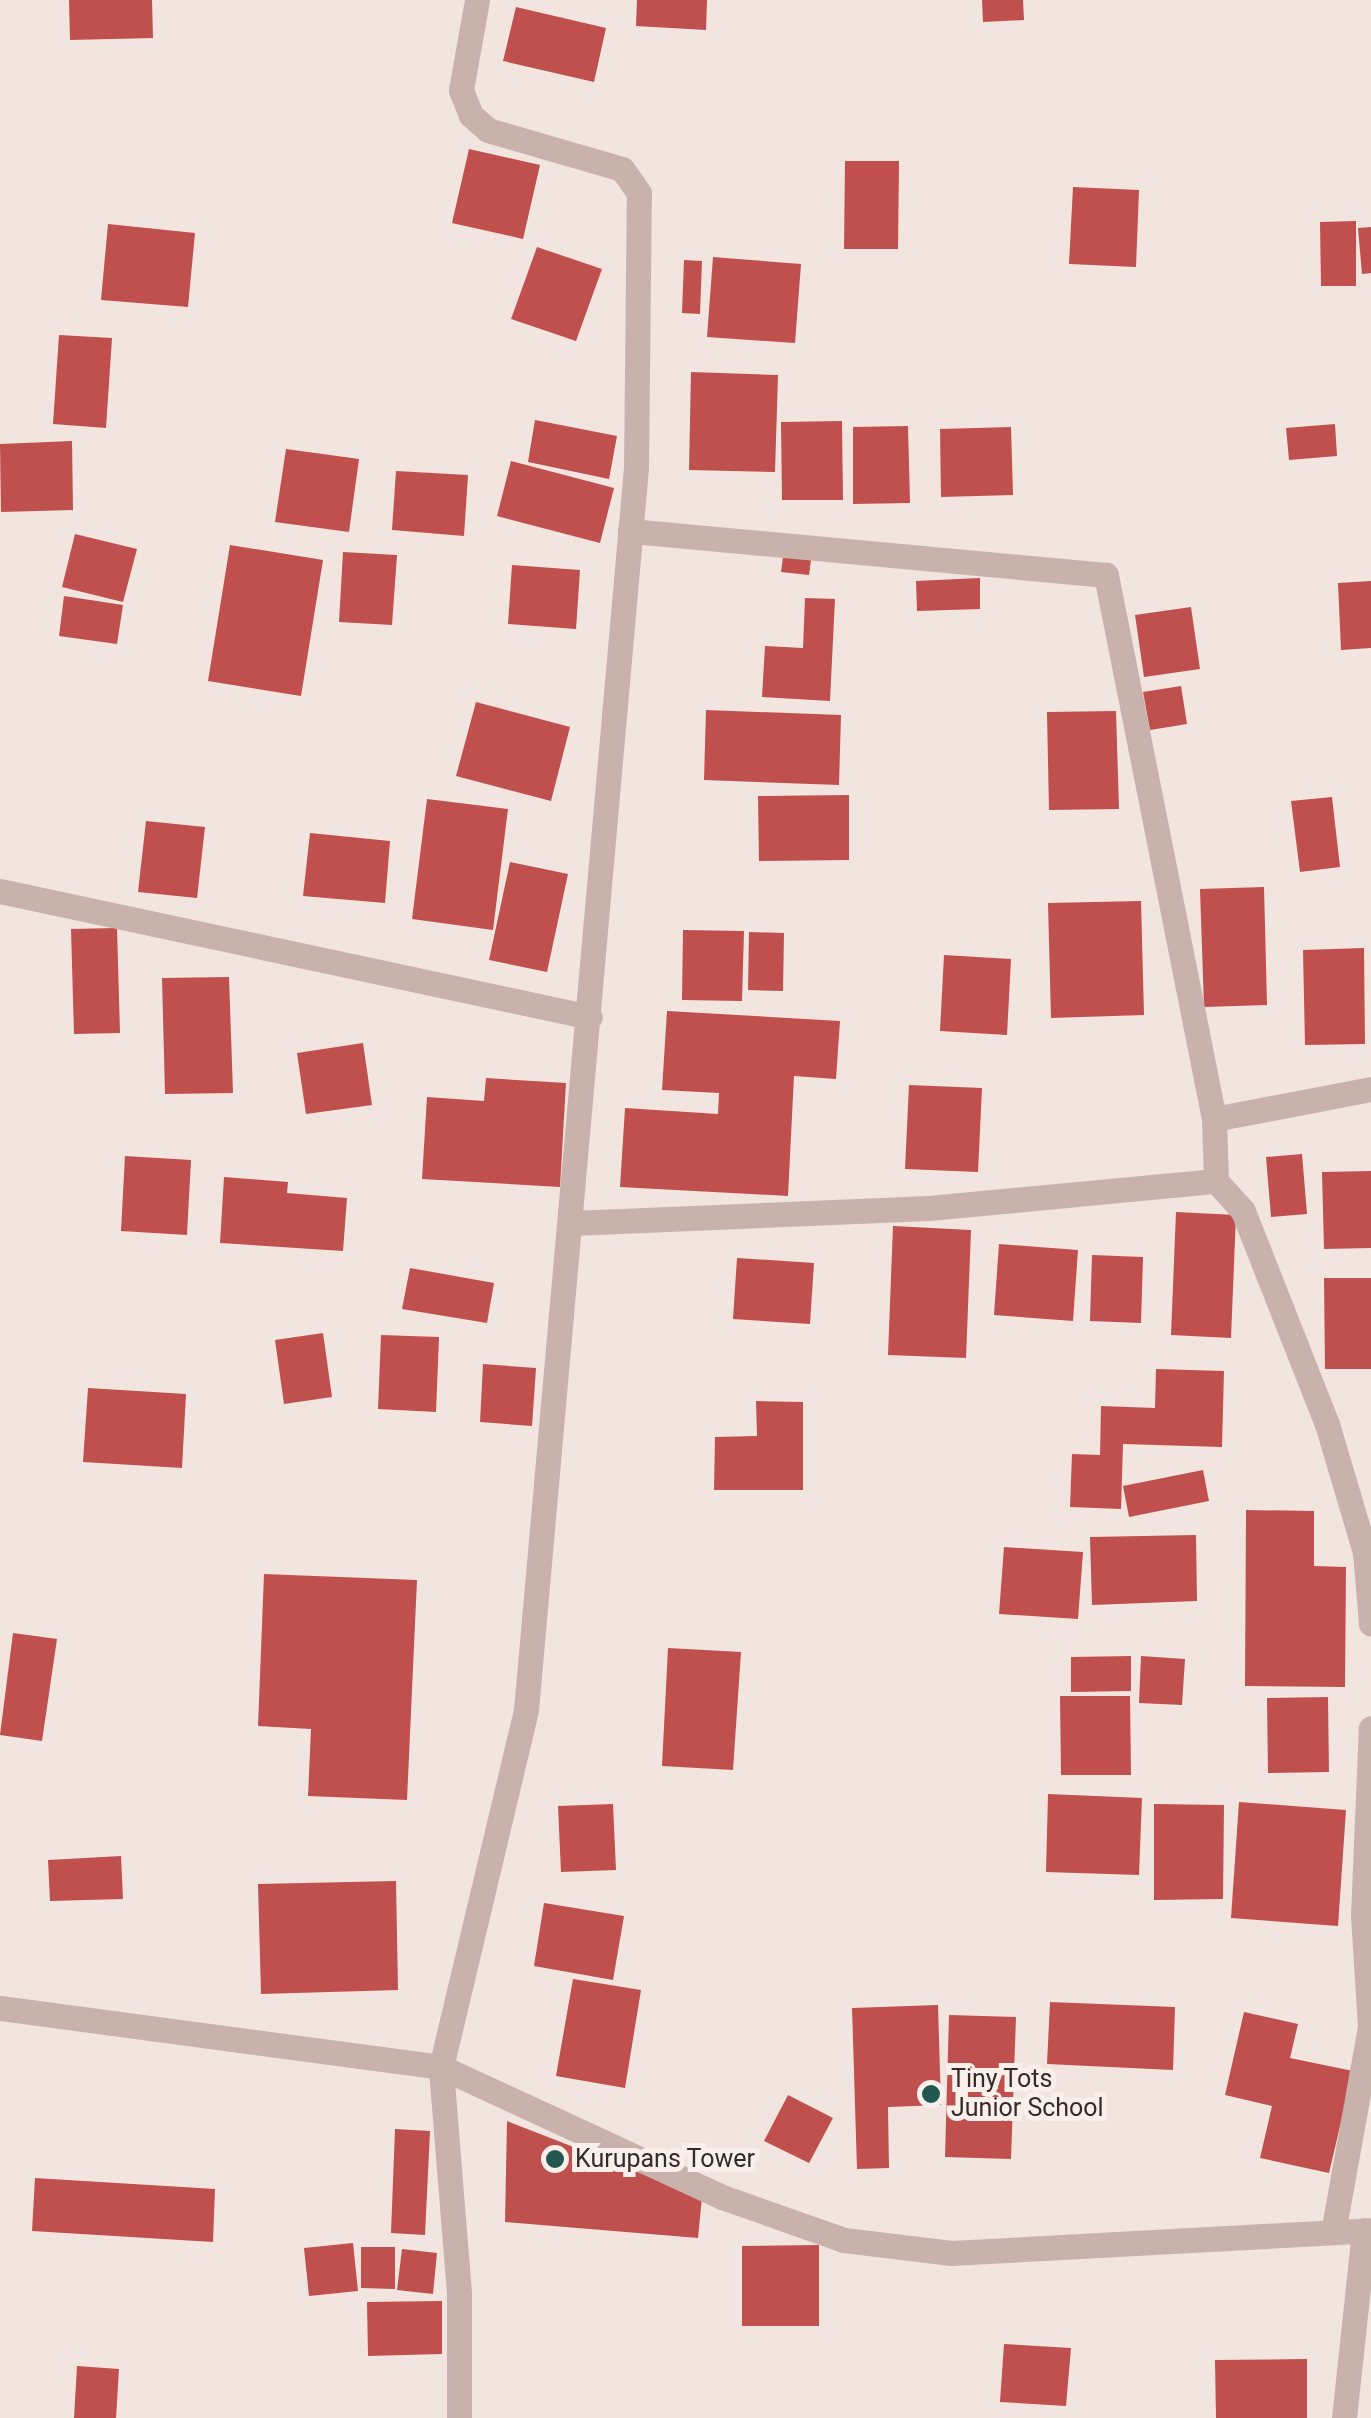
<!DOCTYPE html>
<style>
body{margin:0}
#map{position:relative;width:1371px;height:2418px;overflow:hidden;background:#f2e4df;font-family:Roboto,sans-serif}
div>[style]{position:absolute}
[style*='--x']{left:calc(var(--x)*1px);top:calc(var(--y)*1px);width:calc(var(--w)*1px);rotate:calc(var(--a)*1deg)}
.building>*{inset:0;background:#c0504e}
.minor>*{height:25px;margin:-12.5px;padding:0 12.5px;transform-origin:12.5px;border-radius:12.5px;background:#c9b2ab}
.dots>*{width:28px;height:28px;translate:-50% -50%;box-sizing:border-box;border:5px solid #f9efeb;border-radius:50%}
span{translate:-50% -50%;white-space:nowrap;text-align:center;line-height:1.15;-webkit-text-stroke:10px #f9efeb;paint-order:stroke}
.poi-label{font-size:25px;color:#372b2a}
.left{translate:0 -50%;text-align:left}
</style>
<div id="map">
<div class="building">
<div style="clip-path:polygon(69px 0,152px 0,153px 38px,70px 40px)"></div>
<div style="clip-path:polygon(637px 0,707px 0,706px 30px,636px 26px)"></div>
<div style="clip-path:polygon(982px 0,1023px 0,1024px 20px,983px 22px)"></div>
<div style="clip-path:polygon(516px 7px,606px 28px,594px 82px,503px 61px)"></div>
<div style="clip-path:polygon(469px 149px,540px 165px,523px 239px,452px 223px)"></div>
<div style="clip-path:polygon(845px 161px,899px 161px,898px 249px,844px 249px)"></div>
<div style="clip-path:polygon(1073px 187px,1139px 190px,1136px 267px,1069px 264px)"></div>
<div style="clip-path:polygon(1356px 221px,1356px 286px,1321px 286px,1320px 222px)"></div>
<div style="clip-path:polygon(108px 224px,195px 233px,188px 307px,101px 300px)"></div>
<div style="clip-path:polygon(1371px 227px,1371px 273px,1362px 274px,1358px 228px)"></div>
<div style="clip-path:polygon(537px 247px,602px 269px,576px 341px,511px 319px)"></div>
<div style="clip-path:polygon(713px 257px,801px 264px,795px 343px,707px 337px)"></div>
<div style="clip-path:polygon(684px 260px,702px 261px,700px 314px,682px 313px)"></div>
<div style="clip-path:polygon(59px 335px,112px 338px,106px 428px,53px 424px)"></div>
<div style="clip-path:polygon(691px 372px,778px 375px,775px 472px,689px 470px)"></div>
<div style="clip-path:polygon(535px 420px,617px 436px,609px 479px,528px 462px)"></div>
<div style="clip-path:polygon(842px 421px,843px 500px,782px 500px,781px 422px)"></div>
<div style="clip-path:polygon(1335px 424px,1337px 456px,1289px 460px,1286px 428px)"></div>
<div style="clip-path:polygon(908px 426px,910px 503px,853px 504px,853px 427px)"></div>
<div style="clip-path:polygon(1011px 427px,1013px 495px,941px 497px,940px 429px)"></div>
<div style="clip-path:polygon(72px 441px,73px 510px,1px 512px,0 444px)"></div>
<div style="clip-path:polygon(286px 449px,359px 459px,349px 532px,275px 522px)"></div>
<div style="clip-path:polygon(511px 461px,614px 488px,600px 543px,497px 516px)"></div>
<div style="clip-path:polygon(396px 471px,468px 475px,464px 536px,392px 530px)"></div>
<div style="clip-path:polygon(75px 534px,137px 549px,123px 602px,62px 587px)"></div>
<div style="clip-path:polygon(786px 535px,814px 539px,809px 575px,781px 572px)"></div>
<div style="clip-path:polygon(230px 545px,323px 560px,301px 696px,208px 681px)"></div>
<div style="clip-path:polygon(343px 552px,397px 555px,392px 625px,339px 622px)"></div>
<div style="clip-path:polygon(512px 565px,580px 570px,576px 629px,508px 624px)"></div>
<div style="clip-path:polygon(980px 578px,980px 609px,917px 611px,916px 581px)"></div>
<div style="clip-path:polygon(1371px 581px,1371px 648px,1341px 650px,1338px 583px)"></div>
<div style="clip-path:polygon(64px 596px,123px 605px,117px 644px,59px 636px)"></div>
<div style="clip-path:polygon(805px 598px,835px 599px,830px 701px,762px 697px,765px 646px,803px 648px)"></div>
<div style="clip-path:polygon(1191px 607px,1200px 669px,1144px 677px,1135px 615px)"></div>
<div style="clip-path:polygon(1181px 686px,1187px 724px,1150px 730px,1143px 692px)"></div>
<div style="clip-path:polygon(476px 702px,570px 727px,551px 801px,456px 776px)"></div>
<div style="clip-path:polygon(706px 710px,841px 715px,839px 785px,704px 780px)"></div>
<div style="clip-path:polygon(1116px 711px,1119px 809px,1049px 810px,1047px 712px)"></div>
<div style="clip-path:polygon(849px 795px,849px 860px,759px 861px,758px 796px)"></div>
<div style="clip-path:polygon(1332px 797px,1340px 867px,1300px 872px,1291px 801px)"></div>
<div style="clip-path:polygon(427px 799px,508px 809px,493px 930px,412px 919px)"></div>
<div style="clip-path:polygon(146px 821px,205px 827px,197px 898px,138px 892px)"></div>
<div style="clip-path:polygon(310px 833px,390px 841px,385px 903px,303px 896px)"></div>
<div style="clip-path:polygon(510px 862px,568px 874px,547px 972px,489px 960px)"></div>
<div style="clip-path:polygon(1264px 887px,1267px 1005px,1204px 1007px,1200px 889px)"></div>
<div style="clip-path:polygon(1141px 901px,1144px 1015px,1051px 1018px,1048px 903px)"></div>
<div style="clip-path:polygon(117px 928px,120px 1033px,74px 1034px,71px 929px)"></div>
<div style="clip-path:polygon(683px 930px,744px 931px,742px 1001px,682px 1000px)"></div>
<div style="clip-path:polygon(749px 932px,784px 933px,783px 991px,748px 990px)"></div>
<div style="clip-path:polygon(1364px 948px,1365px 1044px,1305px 1045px,1303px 950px)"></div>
<div style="clip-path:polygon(944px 955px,1011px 959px,1007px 1035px,940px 1031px)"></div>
<div style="clip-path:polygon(229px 977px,233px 1093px,165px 1094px,162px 978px)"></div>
<div style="clip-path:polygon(667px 1011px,840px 1021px,836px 1079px,794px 1076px,788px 1196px,620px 1187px,625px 1108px,718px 1114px,719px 1093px,662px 1090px)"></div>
<div style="clip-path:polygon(363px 1043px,372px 1105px,306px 1114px,297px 1053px)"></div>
<div style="clip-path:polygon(486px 1078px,566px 1083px,560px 1187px,422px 1179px,427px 1097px,484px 1101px)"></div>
<div style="clip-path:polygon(909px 1085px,982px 1088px,978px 1172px,905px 1169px)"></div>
<div style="clip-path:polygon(1302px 1154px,1307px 1214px,1271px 1217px,1266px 1157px)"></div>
<div style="clip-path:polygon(125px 1156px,191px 1160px,187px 1235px,121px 1231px)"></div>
<div style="clip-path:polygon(1371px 1171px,1371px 1248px,1324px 1249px,1322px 1172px)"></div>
<div style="clip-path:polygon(224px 1177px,288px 1182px,287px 1193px,347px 1198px,343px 1251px,220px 1243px)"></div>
<div style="clip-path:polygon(1176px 1212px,1236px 1215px,1231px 1338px,1171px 1335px)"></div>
<div style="clip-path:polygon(893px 1226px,971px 1230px,966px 1358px,888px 1355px)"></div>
<div style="clip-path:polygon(999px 1244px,1078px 1250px,1073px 1321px,994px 1315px)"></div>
<div style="clip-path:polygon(1092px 1255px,1143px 1257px,1141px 1323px,1090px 1321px)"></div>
<div style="clip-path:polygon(737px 1258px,814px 1263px,810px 1324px,733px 1319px)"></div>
<div style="clip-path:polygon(410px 1268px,494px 1283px,487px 1323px,402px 1309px)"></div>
<div style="clip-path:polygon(1324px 1278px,1371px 1278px,1371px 1369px,1325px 1369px)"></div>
<div style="clip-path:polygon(323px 1333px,332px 1397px,284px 1404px,275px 1340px)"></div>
<div style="clip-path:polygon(381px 1335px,439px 1337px,436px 1412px,378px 1409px)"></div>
<div style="clip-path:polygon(483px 1364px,536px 1368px,532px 1426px,480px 1422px)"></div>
<div style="clip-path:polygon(1156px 1369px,1224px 1371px,1222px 1447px,1123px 1444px,1121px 1509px,1070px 1507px,1072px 1454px,1100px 1455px,1101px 1406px,1155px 1408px)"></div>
<div style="clip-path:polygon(88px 1388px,186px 1394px,182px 1468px,83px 1462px)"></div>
<div style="clip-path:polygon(756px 1401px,803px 1402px,803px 1490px,714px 1490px,715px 1437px,757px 1436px)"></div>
<div style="clip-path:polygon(1203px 1470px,1209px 1501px,1129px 1517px,1123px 1486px)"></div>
<div style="clip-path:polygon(1246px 1510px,1314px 1511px,1314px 1566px,1346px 1567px,1345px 1687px,1245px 1686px)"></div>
<div style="clip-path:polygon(1196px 1535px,1197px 1601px,1092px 1605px,1090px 1537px)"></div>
<div style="clip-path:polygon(1004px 1547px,1083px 1552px,1078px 1619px,999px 1614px)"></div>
<div style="clip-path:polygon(264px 1574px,417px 1580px,407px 1800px,308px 1796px,311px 1729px,258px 1726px)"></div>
<div style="clip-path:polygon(13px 1633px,57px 1639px,42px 1741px,0 1735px)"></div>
<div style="clip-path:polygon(668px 1648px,741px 1652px,733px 1770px,662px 1766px)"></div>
<div style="clip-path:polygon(1131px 1656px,1131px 1691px,1071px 1692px,1071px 1657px)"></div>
<div style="clip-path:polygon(1141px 1656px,1185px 1659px,1182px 1705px,1139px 1703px)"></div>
<div style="clip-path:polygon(1060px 1696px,1130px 1696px,1131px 1775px,1061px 1775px)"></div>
<div style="clip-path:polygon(1328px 1697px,1329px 1772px,1268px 1773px,1267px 1698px)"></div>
<div style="clip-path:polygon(1048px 1794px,1142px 1798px,1139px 1875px,1046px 1872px)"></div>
<div style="clip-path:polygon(1239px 1802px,1346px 1810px,1338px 1926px,1231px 1918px)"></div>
<div style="clip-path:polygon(613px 1804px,616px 1870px,561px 1872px,558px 1806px)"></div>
<div style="clip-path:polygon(1154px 1804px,1224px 1805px,1223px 1899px,1154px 1900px)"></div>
<div style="clip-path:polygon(121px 1856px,123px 1899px,50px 1901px,48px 1860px)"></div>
<div style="clip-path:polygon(396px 1881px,398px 1990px,261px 1994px,258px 1884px)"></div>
<div style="clip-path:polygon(544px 1903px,624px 1916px,613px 1980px,534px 1966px)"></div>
<div style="clip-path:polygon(573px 1979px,641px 1990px,625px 2088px,556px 2076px)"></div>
<div style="clip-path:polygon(1050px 2002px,1175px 2007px,1173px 2070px,1047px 2064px)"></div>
<div style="clip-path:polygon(938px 2005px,941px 2105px,888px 2107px,889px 2168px,857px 2169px,852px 2008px)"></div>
<div style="clip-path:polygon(1244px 2012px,1298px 2024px,1290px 2058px,1353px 2071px,1329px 2173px,1260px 2158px,1272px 2106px,1225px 2095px)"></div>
<div style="clip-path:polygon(949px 2015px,1016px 2017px,1011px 2159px,945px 2157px)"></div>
<div style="clip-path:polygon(788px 2095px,833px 2118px,809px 2163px,764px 2141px)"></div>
<div style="clip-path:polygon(507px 2121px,702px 2197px,698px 2238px,505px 2222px)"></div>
<div style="clip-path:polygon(395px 2129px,430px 2131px,425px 2235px,391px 2233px)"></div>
<div style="clip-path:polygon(35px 2178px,215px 2189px,213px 2242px,32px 2231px)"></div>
<div style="clip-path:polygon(353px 2243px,358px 2291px,309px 2296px,304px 2248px)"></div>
<div style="clip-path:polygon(819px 2245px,819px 2326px,742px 2326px,742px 2246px)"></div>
<div style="clip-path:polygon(361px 2247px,395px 2247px,395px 2289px,361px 2288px)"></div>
<div style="clip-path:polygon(402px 2249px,437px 2253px,433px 2294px,397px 2290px)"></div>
<div style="clip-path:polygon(442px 2301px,442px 2354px,368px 2356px,367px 2302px)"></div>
<div style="clip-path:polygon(1004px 2344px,1071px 2348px,1066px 2406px,1000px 2402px)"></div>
<div style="clip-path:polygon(1307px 2359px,1307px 2418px,1216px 2418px,1215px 2360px)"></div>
<div style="clip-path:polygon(77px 2366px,119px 2369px,116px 2418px,74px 2418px)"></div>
</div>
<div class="minor">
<div style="--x:0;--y:891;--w:603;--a:12.05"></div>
<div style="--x:1214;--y:1119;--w:160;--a:-10.8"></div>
<div style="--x:1216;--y:1181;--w:40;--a:48"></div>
<div style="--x:1243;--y:1211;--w:229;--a:68.5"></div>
<div style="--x:1327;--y:1424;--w:134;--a:73.5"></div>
<div style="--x:1365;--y:1552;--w:72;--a:85.2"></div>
<div style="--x:573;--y:1223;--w:356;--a:-2.4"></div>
<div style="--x:929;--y:1208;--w:288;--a:-5.4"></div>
<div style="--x:1216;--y:1181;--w:62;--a:-91.8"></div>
<div style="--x:1214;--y:1119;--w:555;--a:-101.23"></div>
<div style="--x:1106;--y:575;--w:478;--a:-174.7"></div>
<div style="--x:0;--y:2008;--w:445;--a:7.6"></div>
<div style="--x:441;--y:2067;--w:310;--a:24.8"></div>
<div style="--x:722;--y:2197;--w:129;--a:19.4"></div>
<div style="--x:844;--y:2240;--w:108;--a:6.9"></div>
<div style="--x:951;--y:2253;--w:421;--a:-3.1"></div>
<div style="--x:1334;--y:2227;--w:203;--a:-79.8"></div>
<div style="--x:1370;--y:2027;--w:112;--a:-93.6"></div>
<div style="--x:1363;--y:1915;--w:187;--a:-87.6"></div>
<div style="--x:459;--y:2418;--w:125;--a:-90"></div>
<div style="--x:459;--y:2293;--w:227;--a:-94.6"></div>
<div style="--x:441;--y:2067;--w:367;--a:-76.6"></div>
<div style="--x:526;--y:1710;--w:1247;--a:-84.94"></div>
<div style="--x:636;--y:468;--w:275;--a:-89.4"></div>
<div style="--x:639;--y:193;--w:29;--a:-125"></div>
<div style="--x:622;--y:169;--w:140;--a:-163.8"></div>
<div style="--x:488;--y:130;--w:23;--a:-139"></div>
<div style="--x:471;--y:115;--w:27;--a:-112"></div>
<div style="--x:461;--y:90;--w:91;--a:-79.9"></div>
<div style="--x:1344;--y:2418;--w:189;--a:-83.9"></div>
</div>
<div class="dots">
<div style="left:931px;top:2094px;background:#21574f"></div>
<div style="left:555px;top:2159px;background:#21574f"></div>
</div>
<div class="poi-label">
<span class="left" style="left:951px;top:2094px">Tiny Tots<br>Junior School</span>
<span class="left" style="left:575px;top:2159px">Kurupans Tower</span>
</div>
</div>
